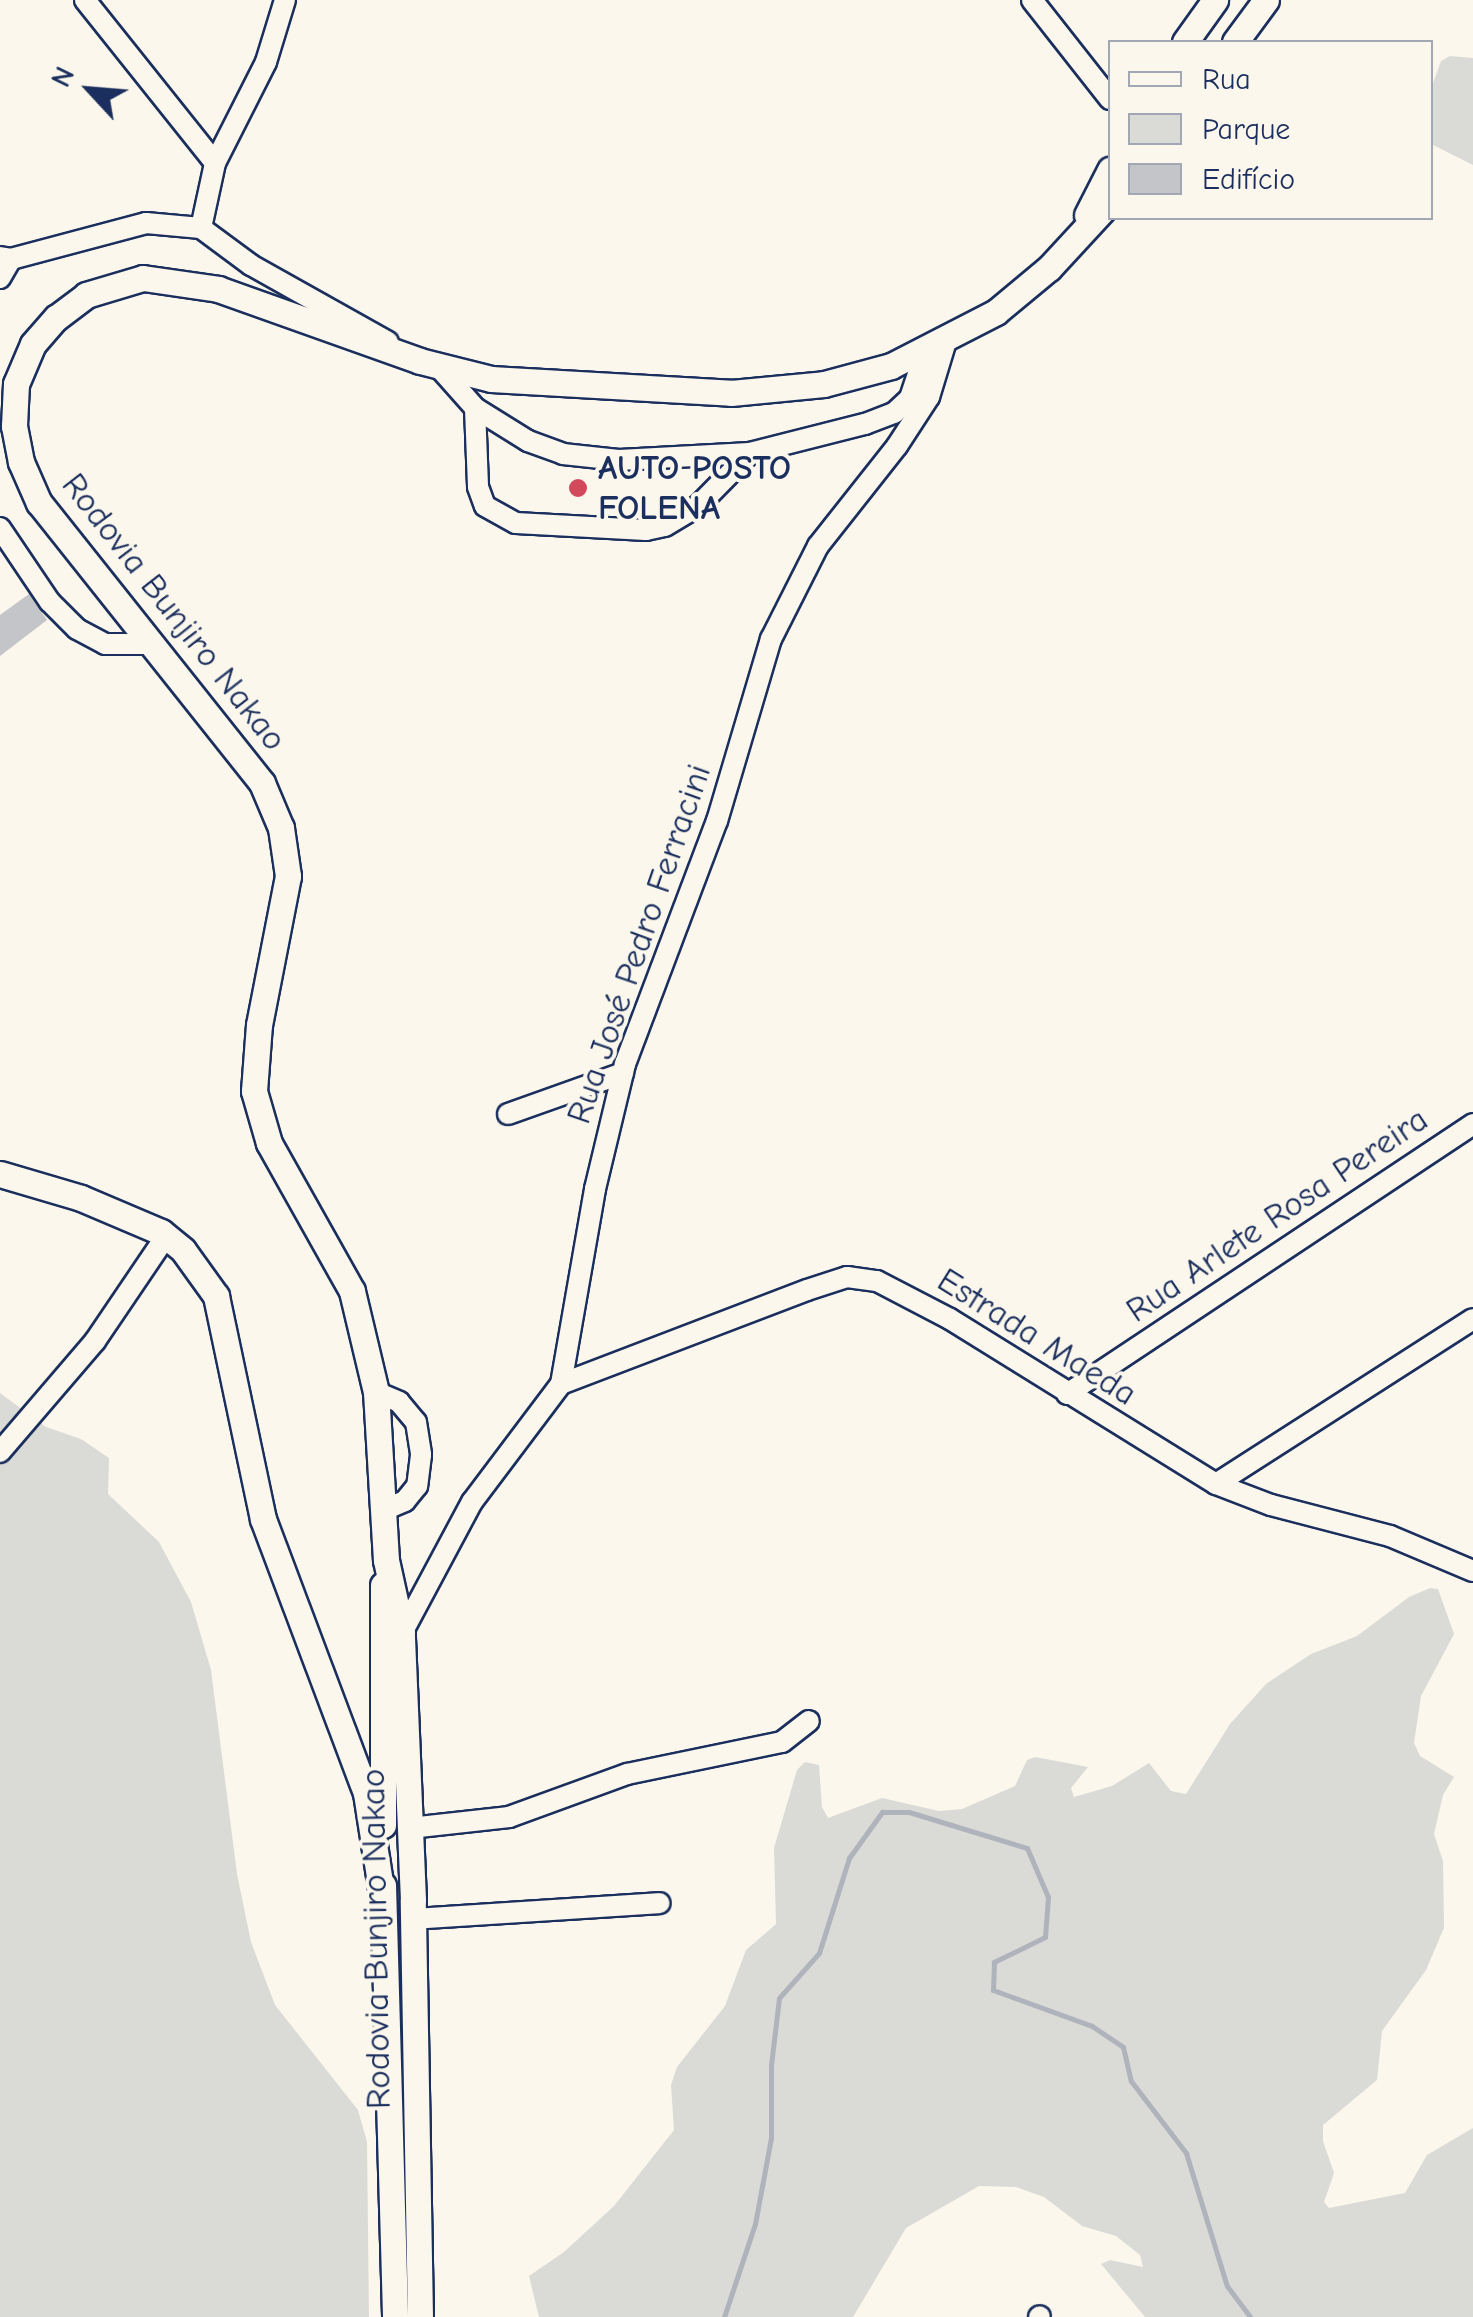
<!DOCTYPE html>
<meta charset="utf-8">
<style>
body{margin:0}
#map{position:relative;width:1473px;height:2317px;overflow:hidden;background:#fbf7ec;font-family:"Comic Neue",sans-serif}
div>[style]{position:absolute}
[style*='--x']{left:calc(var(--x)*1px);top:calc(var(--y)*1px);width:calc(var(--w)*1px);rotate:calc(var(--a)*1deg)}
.green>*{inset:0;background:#dadad7}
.stream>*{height:5px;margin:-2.5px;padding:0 2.5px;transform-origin:2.5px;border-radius:2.5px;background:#afb3bb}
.building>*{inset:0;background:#c3c5c9}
.roads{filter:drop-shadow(2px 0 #1b2f5e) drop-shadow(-2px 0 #1b2f5e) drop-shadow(0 2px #1b2f5e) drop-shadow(0 -2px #1b2f5e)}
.minor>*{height:20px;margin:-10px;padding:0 10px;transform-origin:10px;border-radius:10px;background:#fbf7ec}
.major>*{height:25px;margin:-12.5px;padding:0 12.5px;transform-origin:12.5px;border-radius:12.5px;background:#fbf7ec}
.dots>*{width:28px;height:28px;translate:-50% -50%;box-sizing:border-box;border:5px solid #fbf7ec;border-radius:50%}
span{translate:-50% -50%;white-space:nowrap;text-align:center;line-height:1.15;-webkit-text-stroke:8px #fbf7ec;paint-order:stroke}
.poi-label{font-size:35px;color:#1b2f5e;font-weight:700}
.left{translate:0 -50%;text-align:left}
.street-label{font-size:35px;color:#1b2f5e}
.legend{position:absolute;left:1108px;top:40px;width:325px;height:180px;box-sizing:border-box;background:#fbf7ec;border:2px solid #a1a7b3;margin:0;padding:12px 18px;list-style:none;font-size:30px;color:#1b2f5e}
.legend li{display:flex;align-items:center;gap:20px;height:50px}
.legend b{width:50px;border:2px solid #a1a7b3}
.north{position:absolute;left:40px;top:40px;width:100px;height:100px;-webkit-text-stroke:8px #fbf7ec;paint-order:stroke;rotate:296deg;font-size:28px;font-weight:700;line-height:40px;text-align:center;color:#1b2f5e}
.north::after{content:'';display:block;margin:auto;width:35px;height:45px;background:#1b2f5e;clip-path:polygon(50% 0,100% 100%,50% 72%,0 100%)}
</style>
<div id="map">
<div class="green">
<div style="clip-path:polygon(1450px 56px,1473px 58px,1473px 165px,1431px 144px,1431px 89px,1441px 61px)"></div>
<div style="clip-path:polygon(0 1393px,46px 1427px,81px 1439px,109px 1458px,108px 1494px,159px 1542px,191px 1602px,211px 1670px,237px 1874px,251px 1942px,275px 2005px,358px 2110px,367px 2142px,369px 2317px,0 2317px)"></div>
<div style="clip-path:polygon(1430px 1588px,1438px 1589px,1454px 1634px,1421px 1696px,1414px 1743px,1420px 1756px,1454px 1777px,1443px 1795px,1434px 1834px,1443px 1861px,1444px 1928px,1426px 1970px,1382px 2031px,1377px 2080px,1323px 2125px,1323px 2141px,1334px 2173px,1324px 2202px,1329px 2208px,1405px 2193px,1427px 2155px,1473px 2128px,1473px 2317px,1145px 2317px,1101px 2264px,1110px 2260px,1143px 2267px,1140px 2255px,1116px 2236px,1082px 2226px,1044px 2197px,1016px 2187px,979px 2186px,906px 2228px,853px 2317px,539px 2317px,529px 2276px,564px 2252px,614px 2206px,674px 2130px,671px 2085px,677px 2067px,725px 2006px,746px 1950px,776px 1924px,774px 1848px,797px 1770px,805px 1762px,819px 1765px,822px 1807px,828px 1818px,882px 1798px,939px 1811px,962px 1809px,1015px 1786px,1027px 1760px,1035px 1757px,1088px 1767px,1071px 1788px,1074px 1797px,1112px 1786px,1149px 1763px,1171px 1791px,1186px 1794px,1230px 1724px,1266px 1684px,1311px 1654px,1357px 1636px,1409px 1597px)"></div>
</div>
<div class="stream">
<div style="--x:724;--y:2317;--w:98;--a:-71.6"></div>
<div style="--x:755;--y:2224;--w:87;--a:-79.5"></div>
<div style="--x:771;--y:2138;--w:73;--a:-90"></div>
<div style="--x:771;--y:2065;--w:67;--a:-83.2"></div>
<div style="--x:779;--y:1998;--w:60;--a:-48.4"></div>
<div style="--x:819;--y:1953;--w:100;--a:-72.5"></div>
<div style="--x:849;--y:1858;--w:57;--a:-54.3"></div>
<div style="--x:882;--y:1812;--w:27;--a:0"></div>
<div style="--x:909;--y:1812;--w:123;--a:17"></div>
<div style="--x:1027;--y:1848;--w:53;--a:66.8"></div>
<div style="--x:1048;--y:1897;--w:40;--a:94.3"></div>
<div style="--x:1045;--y:1937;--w:57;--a:153.9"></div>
<div style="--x:994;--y:1962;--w:28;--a:92"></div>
<div style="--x:993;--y:1990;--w:105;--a:20"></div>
<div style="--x:1092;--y:2026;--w:37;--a:34"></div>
<div style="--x:1123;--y:2047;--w:35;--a:77"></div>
<div style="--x:1131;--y:2081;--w:91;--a:52.6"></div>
<div style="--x:1186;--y:2153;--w:139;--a:72.9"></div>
<div style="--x:1227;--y:2286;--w:39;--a:53"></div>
</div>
<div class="building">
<div style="clip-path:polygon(29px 594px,47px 620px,0 656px,0 615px)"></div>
</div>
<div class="roads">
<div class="minor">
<div style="--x:85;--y:0;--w:208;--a:51.4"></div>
<div style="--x:1032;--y:0;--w:126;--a:51.8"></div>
<div style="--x:201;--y:228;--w:66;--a:-77.8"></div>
<div style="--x:215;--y:163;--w:113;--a:-63.2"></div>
<div style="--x:266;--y:62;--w:65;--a:-73"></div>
<div style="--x:0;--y:257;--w:11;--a:10"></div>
<div style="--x:11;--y:259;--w:140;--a:-14.9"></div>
<div style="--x:146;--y:223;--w:55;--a:5.2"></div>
<div style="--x:201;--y:228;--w:62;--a:36.5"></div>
<div style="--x:251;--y:265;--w:157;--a:29.3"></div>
<div style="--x:0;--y:278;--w:22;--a:-60"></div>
<div style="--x:437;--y:365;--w:57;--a:48.5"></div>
<div style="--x:475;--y:408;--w:62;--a:31.9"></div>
<div style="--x:528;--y:441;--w:37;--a:20"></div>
<div style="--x:563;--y:454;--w:56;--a:6.1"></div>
<div style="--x:619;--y:460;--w:131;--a:-3.1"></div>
<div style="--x:750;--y:453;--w:119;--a:-14.2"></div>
<div style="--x:865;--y:424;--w:31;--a:-21"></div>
<div style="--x:894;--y:413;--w:22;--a:-43"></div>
<div style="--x:910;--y:398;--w:51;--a:-71.6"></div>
<div style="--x:475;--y:408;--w:79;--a:87.8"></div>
<div style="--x:478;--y:487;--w:20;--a:70"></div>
<div style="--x:485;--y:506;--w:35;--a:29"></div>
<div style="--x:516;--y:523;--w:130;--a:3.1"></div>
<div style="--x:646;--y:530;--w:19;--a:-12"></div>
<div style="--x:665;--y:526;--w:37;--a:-31"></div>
<div style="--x:697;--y:507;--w:76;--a:-45.5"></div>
<div style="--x:0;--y:528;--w:89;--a:56"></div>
<div style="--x:50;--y:602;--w:38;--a:45"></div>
<div style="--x:77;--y:629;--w:32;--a:28"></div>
<div style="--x:105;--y:644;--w:43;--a:0"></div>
<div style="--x:508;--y:1114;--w:122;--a:-19.6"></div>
<div style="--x:561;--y:1384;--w:263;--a:-20.9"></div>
<div style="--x:807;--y:1290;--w:42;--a:-18"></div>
<div style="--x:847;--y:1277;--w:30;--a:8"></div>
<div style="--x:877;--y:1281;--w:82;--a:27.5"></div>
<div style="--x:950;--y:1319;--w:313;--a:31.8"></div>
<div style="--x:1216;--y:1484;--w:59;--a:20.9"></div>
<div style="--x:1271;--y:1505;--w:123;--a:14.6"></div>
<div style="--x:1390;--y:1536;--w:90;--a:22.9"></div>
<div style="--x:376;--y:1392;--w:25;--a:23"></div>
<div style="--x:399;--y:1402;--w:26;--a:50"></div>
<div style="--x:416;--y:1422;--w:33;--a:81"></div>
<div style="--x:421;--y:1455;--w:31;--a:97"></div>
<div style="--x:417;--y:1486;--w:19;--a:129"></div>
<div style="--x:405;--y:1501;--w:25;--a:157"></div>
<div style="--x:1067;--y:1394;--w:488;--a:-33.6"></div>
<div style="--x:0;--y:1452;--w:146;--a:-49.4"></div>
<div style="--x:95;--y:1341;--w:127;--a:-55.9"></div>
<div style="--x:1216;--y:1484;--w:305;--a:-32.7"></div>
<div style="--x:402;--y:1633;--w:149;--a:-61.9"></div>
<div style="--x:472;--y:1502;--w:148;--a:-53"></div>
<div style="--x:561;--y:1384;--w:198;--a:-80.1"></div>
<div style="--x:595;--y:1189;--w:129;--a:-76.5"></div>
<div style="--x:625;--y:1064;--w:260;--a:-69.3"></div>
<div style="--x:717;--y:821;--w:190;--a:-73.5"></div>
<div style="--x:771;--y:639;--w:104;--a:-63.2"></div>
<div style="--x:818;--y:546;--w:127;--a:-51.7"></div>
<div style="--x:897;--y:446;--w:59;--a:-56.9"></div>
<div style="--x:929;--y:397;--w:59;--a:-73.1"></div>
<div style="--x:410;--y:1828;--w:100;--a:-6.3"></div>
<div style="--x:509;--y:1817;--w:126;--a:-20"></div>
<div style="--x:627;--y:1774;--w:158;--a:-11.7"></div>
<div style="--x:782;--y:1742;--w:34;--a:-38"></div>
<div style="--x:413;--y:1919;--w:247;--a:-3.7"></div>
<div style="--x:1039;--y:2317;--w:1;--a:-45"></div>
</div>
<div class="major">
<div style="--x:1185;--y:42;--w:52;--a:-54.5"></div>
<div style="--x:1235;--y:42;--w:52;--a:-53.6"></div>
<div style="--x:1087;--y:215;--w:51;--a:-62.9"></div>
<div style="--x:0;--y:1174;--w:84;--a:16.5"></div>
<div style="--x:81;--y:1198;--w:87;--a:23"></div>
<div style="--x:161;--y:1232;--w:28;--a:39"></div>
<div style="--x:183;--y:1250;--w:57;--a:54.3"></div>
<div style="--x:216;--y:1296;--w:228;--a:78.1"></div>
<div style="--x:263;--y:1519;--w:293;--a:69.4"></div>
<div style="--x:366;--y:1793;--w:109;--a:81.1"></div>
<div style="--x:383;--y:1825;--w:240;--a:-90"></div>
<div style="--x:383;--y:1885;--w:432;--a:88.4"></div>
<div style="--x:420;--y:2317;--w:417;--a:-91"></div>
<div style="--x:413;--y:1900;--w:267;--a:-92.4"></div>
<div style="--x:402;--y:1633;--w:75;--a:-102.4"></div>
<div style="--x:386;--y:1560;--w:168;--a:-93.4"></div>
<div style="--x:376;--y:1392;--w:104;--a:-103.4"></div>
<div style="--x:352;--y:1291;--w:170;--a:-119.3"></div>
<div style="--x:269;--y:1143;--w:54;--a:-106.1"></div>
<div style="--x:254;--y:1091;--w:66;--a:-85.7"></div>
<div style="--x:259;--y:1025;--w:152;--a:-79"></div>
<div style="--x:288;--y:876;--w:49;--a:-98.3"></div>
<div style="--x:281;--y:828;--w:49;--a:-112.9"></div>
<div style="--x:262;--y:783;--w:358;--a:-128.5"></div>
<div style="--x:39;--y:503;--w:45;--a:-113.7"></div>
<div style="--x:21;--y:462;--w:37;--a:-101"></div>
<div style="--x:14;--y:426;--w:42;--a:-87.3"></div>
<div style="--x:16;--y:384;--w:43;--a:-67"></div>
<div style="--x:33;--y:344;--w:35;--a:-49"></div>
<div style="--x:56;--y:318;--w:38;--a:-37"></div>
<div style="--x:86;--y:295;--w:59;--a:-16.6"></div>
<div style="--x:143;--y:278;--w:76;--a:8.3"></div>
<div style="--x:218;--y:289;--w:214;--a:19.6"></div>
<div style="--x:420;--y:361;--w:73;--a:14.2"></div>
<div style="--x:491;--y:379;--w:240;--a:3.3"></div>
<div style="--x:731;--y:393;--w:93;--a:-5.5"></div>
<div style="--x:824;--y:384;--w:69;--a:-15"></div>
<div style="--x:891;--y:366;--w:118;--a:-27.2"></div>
<div style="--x:996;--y:312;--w:69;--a:-39.7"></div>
<div style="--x:1049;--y:268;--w:90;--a:-47.3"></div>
</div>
</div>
<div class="dots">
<div style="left:578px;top:488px;background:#d1495b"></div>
</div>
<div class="poi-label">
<span class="left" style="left:598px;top:488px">AUTO POSTO<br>FOLENA</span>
</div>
<div class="street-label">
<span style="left:174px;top:612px;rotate:52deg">Rodovia Bunjiro Nakao</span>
<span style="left:639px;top:944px;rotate:-71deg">Rua José Pedro Ferracini</span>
<span style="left:1277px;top:1215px;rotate:-34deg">Rua Arlete Rosa Pereira</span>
<span style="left:1037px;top:1337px;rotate:32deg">Estrada Maeda</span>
<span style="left:376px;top:1939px;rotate:-91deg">Rodovia Bunjiro Nakao</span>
</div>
<ul class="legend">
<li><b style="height:12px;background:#fbf7ec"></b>Rua</li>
<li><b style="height:28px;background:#dadad7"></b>Parque</li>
<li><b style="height:28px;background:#c3c5c9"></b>Edifício</li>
</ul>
<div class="north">N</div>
</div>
